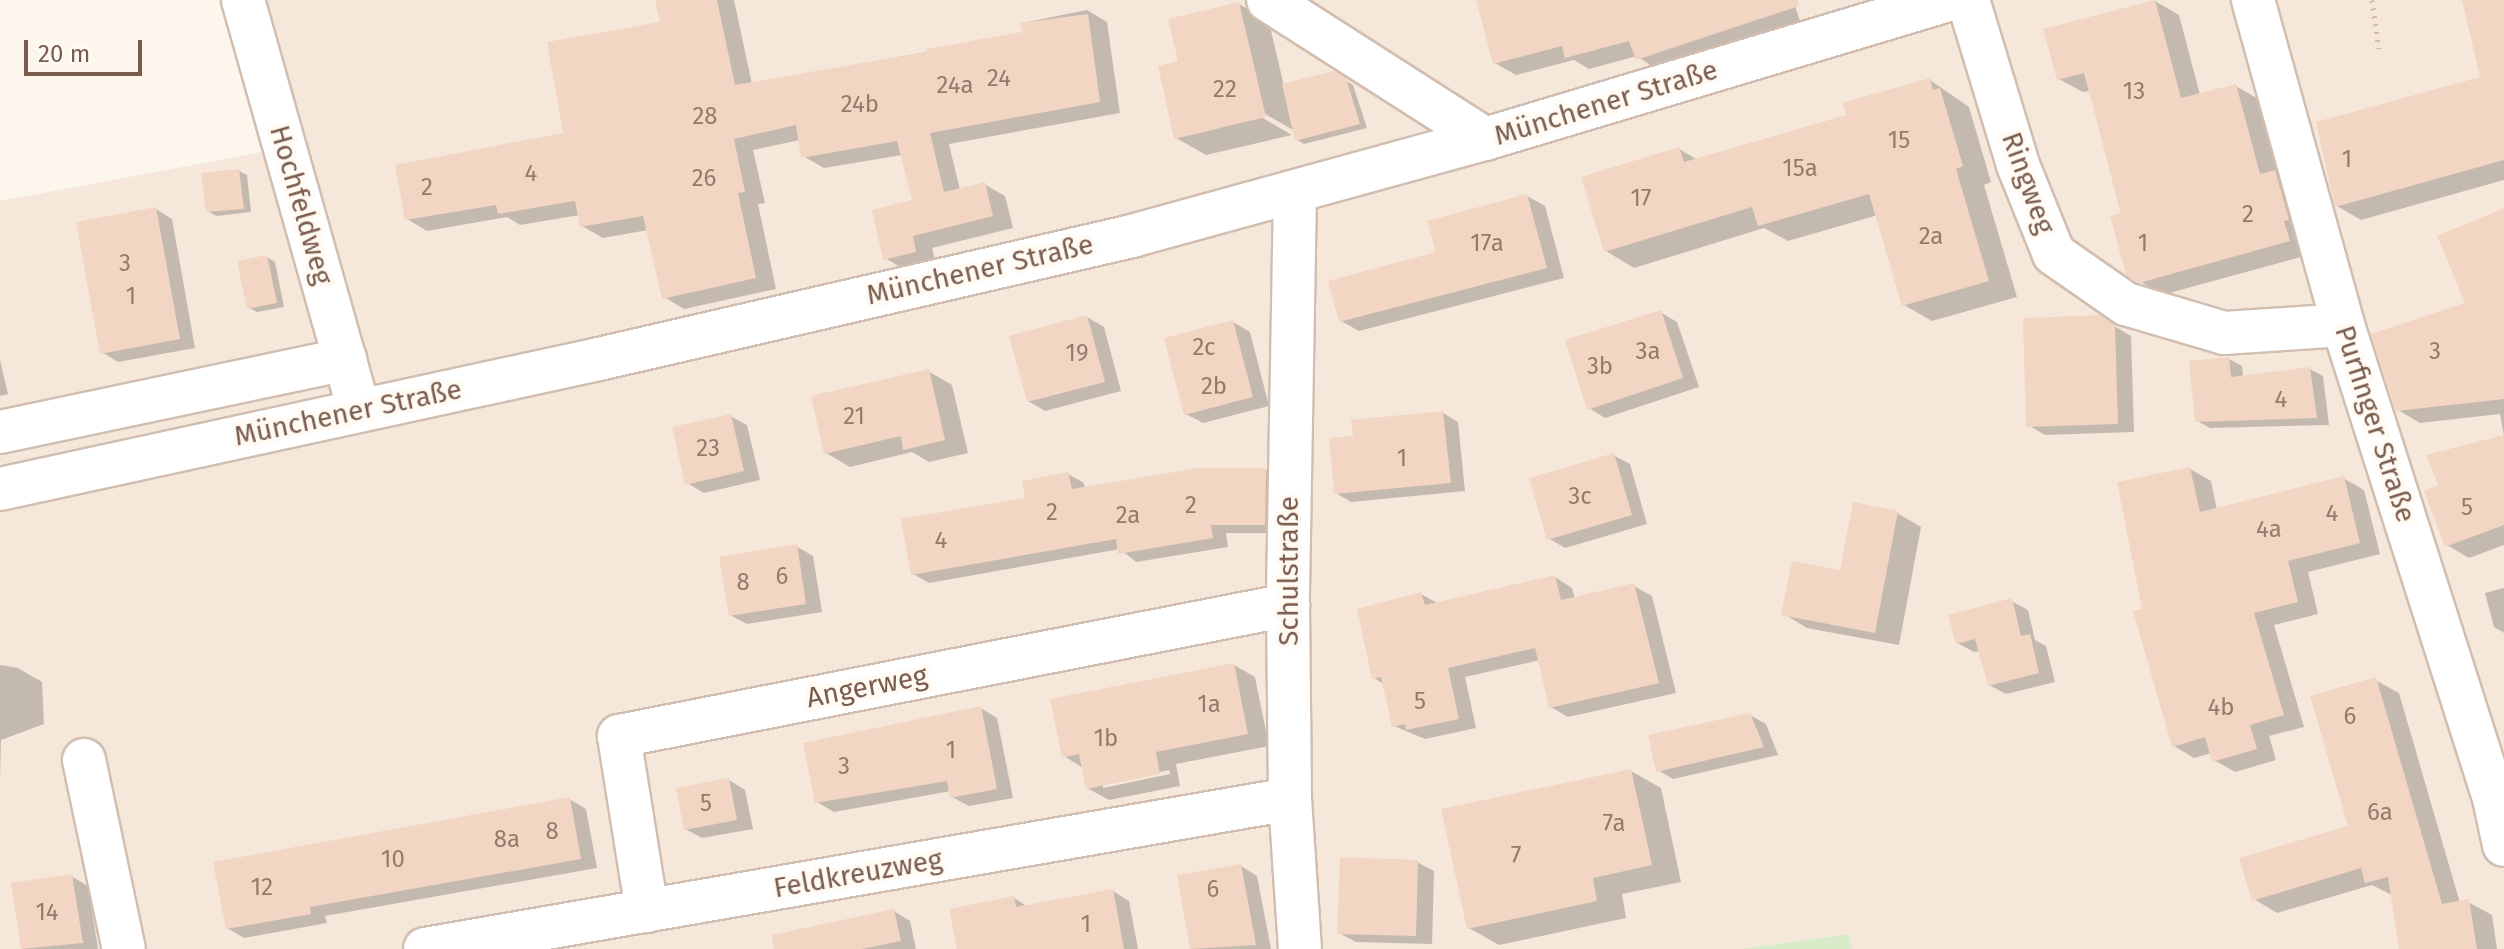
<!DOCTYPE html>
<meta charset="utf-8">
<style>
body{margin:0}
#map{position:relative;width:2504px;height:949px;overflow:hidden;background:#fdf6ec;font-family:"Fira Sans",sans-serif}
div>[style]{position:absolute}
[style*='--x']{left:calc(var(--x)*1px);top:calc(var(--y)*1px);width:calc(var(--w)*1px);rotate:calc(var(--a)*1deg)}
.residential>*{inset:0;background:#f5e8da}
.green>*{inset:0;background:#d8ecc9}
.shadow>*{inset:0;background:#0003}
.building>*{inset:0;background:#f3d5c3}
.path>*{height:5px;margin-top:-2.5px;transform-origin:0;background:repeating-linear-gradient(90deg,#d9b8a5 0 2px,transparent 0 8px)}
.roads{filter:drop-shadow(2px 0 #d1beb0) drop-shadow(-2px 0 #d1beb0) drop-shadow(0 2px #d1beb0) drop-shadow(0 -2px #d1beb0)}
.minor>*{height:42px;margin:-21px;padding:0 21px;transform-origin:21px;border-radius:21px;background:#fff}
span{translate:-50% -50%;white-space:nowrap;text-align:center;line-height:1.15;-webkit-text-stroke:8px #fffaf3;paint-order:stroke}
.number-label{font-size:24px;color:#987a6a}
.number-label span{-webkit-text-stroke-width:0}
.street-label{font-size:28px;color:#7a5c4d}
.scale{position:absolute;left:24px;top:40px;width:118px;height:36px;box-sizing:border-box;border:4px solid #7a5c4d;border-top:0;padding-left:10px;font-size:24px;line-height:28px;white-space:nowrap;color:#7a5c4d;-webkit-text-stroke:6px #fffaf3;paint-order:stroke}
</style>
<div id="map">
<div class="residential">
<div style="clip-path:polygon(256px 0,2504px 0,2504px 949px,1852px 949px,1849px 934px,1739px 949px,0 949px,0 201px,268px 151px)"></div>
</div>
<div class="green">
<div style="clip-path:polygon(1849px 934px,1852px 949px,1739px 949px)"></div>
</div>
<div class="shadow">
<div style="clip-path:polygon(657px 0,734px 0,752px 84px,1024px 34px,1022px 23px,1087px 10px,1107px 22px,1120px 113px,949px 144px,960px 190px,984px 184px,1005px 196px,1013px 228px,932px 248px,936px 263px,905px 270px,885px 258px,914px 201px,902px 155px,824px 168px,803px 156px,800px 140px,753px 150px,765px 203px,758px 204px,776px 289px,684px 309px,664px 297px,648px 230px,603px 238px,582px 226px,580px 215px,520px 225px,507px 217px,427px 231px,407px 219px,566px 134px,663px 23px)"></div>
<div style="clip-path:polygon(1478px 0,1793px 0,1801px 24px,1659px 71px,1637px 56px,1589px 69px,1574px 60px,1516px 75px,1495px 63px)"></div>
<div style="clip-path:polygon(2464px 0,2504px 0,2504px 180px,2361px 220px,2337px 206px,2483px 78px)"></div>
<div style="clip-path:polygon(2155px 1px,2179px 15px,2200px 95px,2236px 86px,2260px 100px,2312px 254px,2162px 295px,2138px 280px,2090px 91px,2083px 92px,2059px 79px)"></div>
<div style="clip-path:polygon(1239px 4px,1269px 22px,1284px 86px,1334px 73px,1353px 85px,1367px 128px,1304px 144px,1296px 139px,1295px 131px,1258px 110px,1256px 114px,1292px 135px,1206px 155px,1176px 138px,1181px 62px)"></div>
<div style="clip-path:polygon(1930px 80px,1969px 107px,1991px 182px,1984px 185px,2017px 297px,1932px 321px,1904px 305px,1878px 215px,1788px 241px,1764px 228px,1634px 268px,1606px 251px,1679px 149px,1698px 160px,1848px 116px)"></div>
<div style="clip-path:polygon(239px 171px,247px 175px,251px 212px,216px 216px,208px 211px)"></div>
<div style="clip-path:polygon(1527px 196px,1545px 206px,1564px 278px,1359px 331px,1341px 321px)"></div>
<div style="clip-path:polygon(156px 209px,172px 219px,195px 348px,118px 362px,102px 352px)"></div>
<div style="clip-path:polygon(2504px 210px,2504px 436px,2500px 414px,2420px 423px,2398px 410px,2468px 304px)"></div>
<div style="clip-path:polygon(267px 257px,275px 262px,284px 307px,257px 312px,249px 308px)"></div>
<div style="clip-path:polygon(1660px 312px,1677px 322px,1699px 387px,1605px 418px,1589px 408px)"></div>
<div style="clip-path:polygon(1087px 317px,1104px 327px,1121px 391px,1045px 411px,1028px 401px)"></div>
<div style="clip-path:polygon(2099px 317px,2131px 336px,2134px 432px,2045px 435px,2028px 425px)"></div>
<div style="clip-path:polygon(1233px 322px,1250px 332px,1269px 406px,1203px 423px,1186px 414px)"></div>
<div style="clip-path:polygon(2229px 359px,2242px 366px,2243px 377px,2310px 369px,2323px 376px,2329px 425px,2210px 428px,2197px 421px)"></div>
<div style="clip-path:polygon(0 360px,8px 394px,0 396px)"></div>
<div style="clip-path:polygon(928px 371px,952px 385px,968px 453px,929px 462px,912px 452px,850px 467px,826px 453px)"></div>
<div style="clip-path:polygon(1443px 413px,1458px 422px,1465px 491px,1351px 502px,1336px 493px,1355px 438px)"></div>
<div style="clip-path:polygon(730px 416px,747px 425px,760px 480px,704px 493px,687px 483px)"></div>
<div style="clip-path:polygon(2504px 437px,2504px 545px,2469px 558px,2447px 545px,2441px 487px)"></div>
<div style="clip-path:polygon(1613px 455px,1630px 464px,1647px 524px,1565px 548px,1548px 538px)"></div>
<div style="clip-path:polygon(2190px 469px,2211px 481px,2217px 510px,2343px 478px,2364px 490px,2380px 554px,2308px 572px,2318px 614px,2274px 625px,2304px 727px,2269px 736px,2276px 760px,2235px 772px,2214px 760px,2212px 753px,2194px 758px,2174px 746px,2145px 611px)"></div>
<div style="clip-path:polygon(1266px 470px,1282px 480px,1281px 533px,1226px 533px,1228px 547px,1136px 562px,1120px 549px,929px 583px,913px 574px,1068px 474px,1084px 483px,1085px 489px)"></div>
<div style="clip-path:polygon(1897px 513px,1921px 527px,1899px 645px,1807px 628px,1784px 614px,1842px 572px)"></div>
<div style="clip-path:polygon(796px 546px,813px 556px,822px 612px,747px 624px,730px 615px)"></div>
<div style="clip-path:polygon(1555px 577px,1572px 588px,1575px 599px,1634px 586px,1652px 596px,1676px 693px,1568px 717px,1551px 707px,1540px 660px,1465px 677px,1476px 728px,1425px 739px,1394px 726px,1385px 685px,1374px 678px,1421px 594px,1439px 604px)"></div>
<div style="clip-path:polygon(2504px 588px,2504px 633px,2494px 627px,2485px 593px)"></div>
<div style="clip-path:polygon(2011px 601px,2028px 610px,2035px 640px,2046px 646px,2055px 682px,2006px 694px,1989px 685px,1980px 651px,1974px 652px,1957px 643px)"></div>
<div style="clip-path:polygon(0 665px,18px 668px,42px 682px,44px 724px,1px 740px,0 783px)"></div>
<div style="clip-path:polygon(evenodd,1234px 665px,1255px 677px,1269px 746px,1176px 764px,1180px 786px,1109px 800px,1087px 788px,1083px 768px,1064px 756px,1234px 665px,1169px 770px,1170px 774px,1103px 788px,1103px 784px,1169px 770px)"></div>
<div style="clip-path:polygon(2375px 680px,2399px 693px,2460px 903px,2468px 902px,2492px 915px,2497px 949px,2401px 949px,2392px 895px,2372px 885px,2277px 913px,2254px 899px,2351px 827px)"></div>
<div style="clip-path:polygon(981px 708px,997px 718px,1013px 798px,969px 806px,952px 797px,951px 791px,834px 812px,817px 802px)"></div>
<div style="clip-path:polygon(1750px 715px,1766px 724px,1778px 755px,1673px 779px,1658px 770px)"></div>
<div style="clip-path:polygon(1631px 771px,1661px 788px,1681px 882px,1622px 894px,1626px 918px,1499px 945px,1469px 928px)"></div>
<div style="clip-path:polygon(729px 780px,745px 790px,753px 829px,702px 838px,685px 829px)"></div>
<div style="clip-path:polygon(569px 799px,586px 809px,597px 868px,325px 916px,327px 923px,244px 938px,227px 928px)"></div>
<div style="clip-path:polygon(1417px 862px,1434px 871px,1432px 944px,1356px 942px,1339px 933px)"></div>
<div style="clip-path:polygon(1241px 866px,1257px 876px,1271px 949px,1192px 949px,1179px 877px)"></div>
<div style="clip-path:polygon(71px 876px,88px 886px,98px 949px,23px 949px,13px 885px)"></div>
<div style="clip-path:polygon(1113px 891px,1129px 901px,1138px 949px,959px 949px,1014px 898px,1028px 907px)"></div>
<div style="clip-path:polygon(894px 911px,910px 921px,916px 949px,817px 949px)"></div>
</div>
<div class="building">
<div style="clip-path:polygon(655px 0,717px 0,735px 85px,927px 52px,926px 49px,1022px 32px,1020px 23px,1088px 14px,1100px 102px,930px 133px,944px 192px,985px 182px,993px 216px,913px 236px,916px 252px,883px 260px,872px 210px,912px 200px,897px 141px,801px 158px,796px 125px,734px 139px,745px 192px,738px 193px,756px 278px,662px 299px,643px 216px,580px 227px,575px 201px,498px 214px,496px 205px,405px 220px,395px 165px,563px 133px,547px 42px,660px 22px)"></div>
<div style="clip-path:polygon(1476px 0,1798px 0,1799px 6px,1636px 60px,1629px 41px,1565px 58px,1562px 46px,1493px 64px)"></div>
<div style="clip-path:polygon(2155px 0,2181px 98px,2236px 84px,2260px 174px,2275px 170px,2289px 220px,2284px 221px,2290px 241px,2139px 283px,2126px 275px,2110px 216px,2121px 213px,2084px 73px,2057px 80px,2043px 29px)"></div>
<div style="clip-path:polygon(2462px 0,2504px 0,2504px 160px,2335px 207px,2316px 122px,2480px 77px)"></div>
<div style="clip-path:polygon(1239px 2px,1266px 117px,1174px 139px,1158px 66px,1178px 61px,1168px 19px)"></div>
<div style="clip-path:polygon(1334px 71px,1346px 78px,1360px 124px,1295px 141px,1282px 84px)"></div>
<div style="clip-path:polygon(1930px 78px,1933px 90px,1940px 88px,1963px 166px,1956px 169px,1989px 281px,1902px 306px,1869px 194px,1758px 226px,1752px 207px,1604px 252px,1581px 177px,1679px 147px,1684px 162px,1846px 115px,1842px 103px)"></div>
<div style="clip-path:polygon(239px 169px,244px 209px,206px 212px,201px 173px)"></div>
<div style="clip-path:polygon(1527px 194px,1547px 268px,1339px 322px,1328px 281px,1436px 252px,1427px 221px)"></div>
<div style="clip-path:polygon(156px 207px,180px 339px,100px 354px,76px 222px)"></div>
<div style="clip-path:polygon(2504px 208px,2504px 399px,2396px 411px,2371px 334px,2465px 303px,2437px 236px)"></div>
<div style="clip-path:polygon(267px 255px,277px 303px,247px 309px,237px 261px)"></div>
<div style="clip-path:polygon(1661px 310px,1683px 378px,1587px 410px,1565px 340px)"></div>
<div style="clip-path:polygon(1087px 315px,1105px 382px,1027px 402px,1009px 336px)"></div>
<div style="clip-path:polygon(2100px 315px,2115px 325px,2118px 424px,2026px 427px,2023px 318px)"></div>
<div style="clip-path:polygon(1233px 320px,1253px 397px,1184px 415px,1164px 338px)"></div>
<div style="clip-path:polygon(2229px 357px,2231px 377px,2310px 367px,2317px 418px,2195px 422px,2189px 361px)"></div>
<div style="clip-path:polygon(929px 369px,945px 440px,903px 450px,901px 436px,824px 454px,811px 396px)"></div>
<div style="clip-path:polygon(1443px 411px,1451px 483px,1334px 494px,1329px 438px,1353px 436px,1351px 420px)"></div>
<div style="clip-path:polygon(731px 414px,744px 471px,685px 485px,672px 427px)"></div>
<div style="clip-path:polygon(2504px 435px,2504px 525px,2445px 547px,2424px 491px,2438px 485px,2426px 455px)"></div>
<div style="clip-path:polygon(1614px 453px,1632px 515px,1547px 540px,1529px 478px)"></div>
<div style="clip-path:polygon(2190px 467px,2200px 512px,2344px 476px,2360px 543px,2288px 561px,2298px 602px,2254px 613px,2284px 715px,2250px 725px,2257px 749px,2212px 762px,2205px 737px,2172px 747px,2133px 611px,2142px 609px,2117px 482px)"></div>
<div style="clip-path:polygon(1198px 468px,1266px 468px,1265px 525px,1211px 525px,1213px 538px,1118px 554px,1116px 539px,911px 575px,901px 519px,1025px 498px,1022px 481px,1068px 472px,1072px 489px)"></div>
<div style="clip-path:polygon(1853px 502px,1898px 511px,1875px 633px,1781px 615px,1792px 561px,1840px 570px)"></div>
<div style="clip-path:polygon(797px 544px,806px 604px,729px 616px,719px 557px)"></div>
<div style="clip-path:polygon(1555px 575px,1561px 600px,1634px 583px,1659px 683px,1549px 708px,1535px 648px,1448px 668px,1459px 719px,1406px 730px,1405px 724px,1392px 727px,1381px 677px,1372px 679px,1357px 609px,1421px 592px,1425px 605px)"></div>
<div style="clip-path:polygon(2012px 598px,2021px 636px,2030px 634px,2039px 673px,1988px 686px,1975px 639px,1956px 644px,1948px 615px)"></div>
<div style="clip-path:polygon(1234px 663px,1248px 734px,1156px 752px,1160px 774px,1086px 789px,1079px 754px,1062px 758px,1050px 699px)"></div>
<div style="clip-path:polygon(2376px 677px,2442px 904px,2469px 899px,2477px 949px,2399px 949px,2388px 877px,2365px 883px,2361px 868px,2252px 901px,2239px 858px,2348px 826px,2310px 696px)"></div>
<div style="clip-path:polygon(981px 706px,997px 789px,950px 798px,947px 781px,815px 803px,803px 743px)"></div>
<div style="clip-path:polygon(1750px 713px,1764px 747px,1656px 772px,1648px 735px)"></div>
<div style="clip-path:polygon(1631px 769px,1652px 865px,1593px 878px,1597px 901px,1467px 929px,1441px 809px)"></div>
<div style="clip-path:polygon(729px 778px,737px 820px,684px 830px,676px 788px)"></div>
<div style="clip-path:polygon(570px 797px,581px 859px,310px 907px,311px 914px,226px 929px,213px 862px)"></div>
<div style="clip-path:polygon(1340px 857px,1418px 860px,1416px 936px,1337px 934px)"></div>
<div style="clip-path:polygon(1241px 864px,1256px 945px,1190px 949px,1177px 875px)"></div>
<div style="clip-path:polygon(72px 874px,83px 943px,21px 949px,11px 883px)"></div>
<div style="clip-path:polygon(1113px 889px,1124px 949px,957px 949px,949px 909px,1014px 896px,1016px 907px)"></div>
<div style="clip-path:polygon(894px 909px,901px 941px,862px 949px,774px 949px,772px 935px)"></div>
</div>
<div class="path">
<div style="--x:2372;--y:0;--w:49;--a:81.9"></div>
</div>
<div class="roads">
<div class="minor">
<div style="--x:243;--y:0;--w:426;--a:74.2"></div>
<div style="--x:1268;--y:0;--w:258;--a:32.6"></div>
<div style="--x:1968;--y:0;--w:172;--a:73.1"></div>
<div style="--x:2018;--y:165;--w:96;--a:68"></div>
<div style="--x:2054;--y:254;--w:88;--a:34.8"></div>
<div style="--x:2126;--y:304;--w:102;--a:16.5"></div>
<div style="--x:2224;--y:333;--w:119;--a:-3.8"></div>
<div style="--x:2253;--y:0;--w:337;--a:74.5"></div>
<div style="--x:2343;--y:325;--w:497;--a:72.3"></div>
<div style="--x:2494;--y:798;--w:48;--a:78"></div>
<div style="--x:1295;--y:192;--w:413;--a:91"></div>
<div style="--x:1288;--y:605;--w:194;--a:89.4"></div>
<div style="--x:1290;--y:799;--w:150;--a:86.2"></div>
<div style="--x:0;--y:432;--w:353;--a:-11.9"></div>
<div style="--x:0;--y:489;--w:613;--a:-12.24"></div>
<div style="--x:599;--y:359;--w:547;--a:-12.99"></div>
<div style="--x:1132;--y:236;--w:366;--a:-15.4"></div>
<div style="--x:1485;--y:139;--w:482;--a:-16.7"></div>
<div style="--x:84;--y:760;--w:193;--a:78.1"></div>
<div style="--x:647;--y:911;--w:177;--a:-99.1"></div>
<div style="--x:619;--y:736;--w:682;--a:-11.08"></div>
<div style="--x:425;--y:949;--w:878;--a:-9.84"></div>
</div>
</div>
<div class="number-label">
<span style="left:999px;top:79px">24</span>
<span style="left:955px;top:86px">24a</span>
<span style="left:1225px;top:90px">22</span>
<span style="left:2134px;top:92px">13</span>
<span style="left:860px;top:105px">24b</span>
<span style="left:705px;top:117px">28</span>
<span style="left:1899px;top:141px">15</span>
<span style="left:2347px;top:160px">1</span>
<span style="left:1800px;top:169px">15a</span>
<span style="left:531px;top:174px">4</span>
<span style="left:704px;top:179px">26</span>
<span style="left:427px;top:188px">2</span>
<span style="left:1641px;top:199px">17</span>
<span style="left:2248px;top:215px">2</span>
<span style="left:1931px;top:237px">2a</span>
<span style="left:1487px;top:244px">17a</span>
<span style="left:2143px;top:244px">1</span>
<span style="left:125px;top:264px">3</span>
<span style="left:131px;top:297px">1</span>
<span style="left:1204px;top:348px">2c</span>
<span style="left:1648px;top:352px">3a</span>
<span style="left:2435px;top:352px">3</span>
<span style="left:1077px;top:354px">19</span>
<span style="left:1600px;top:367px">3b</span>
<span style="left:1214px;top:387px">2b</span>
<span style="left:2281px;top:400px">4</span>
<span style="left:854px;top:417px">21</span>
<span style="left:708px;top:449px">23</span>
<span style="left:1402px;top:459px">1</span>
<span style="left:1580px;top:497px">3c</span>
<span style="left:1191px;top:506px">2</span>
<span style="left:2467px;top:508px">5</span>
<span style="left:1052px;top:513px">2</span>
<span style="left:2332px;top:514px">4</span>
<span style="left:1128px;top:516px">2a</span>
<span style="left:2269px;top:530px">4a</span>
<span style="left:941px;top:541px">4</span>
<span style="left:782px;top:577px">6</span>
<span style="left:743px;top:583px">8</span>
<span style="left:1420px;top:702px">5</span>
<span style="left:1209px;top:705px">1a</span>
<span style="left:2221px;top:708px">4b</span>
<span style="left:2350px;top:717px">6</span>
<span style="left:1106px;top:739px">1b</span>
<span style="left:951px;top:751px">1</span>
<span style="left:844px;top:767px">3</span>
<span style="left:706px;top:804px">5</span>
<span style="left:2380px;top:813px">6a</span>
<span style="left:1614px;top:824px">7a</span>
<span style="left:552px;top:832px">8</span>
<span style="left:507px;top:840px">8a</span>
<span style="left:1516px;top:856px">7</span>
<span style="left:393px;top:860px">10</span>
<span style="left:262px;top:888px">12</span>
<span style="left:1213px;top:890px">6</span>
<span style="left:47px;top:913px">14</span>
<span style="left:1086px;top:925px">1</span>
</div>
<div class="street-label">
<span style="left:1606px;top:103px;rotate:-17deg">Münchener Straße</span>
<span style="left:2028px;top:183px;rotate:70deg">Ringweg</span>
<span style="left:301px;top:205px;rotate:74deg">Hochfeldweg</span>
<span style="left:980px;top:270px;rotate:-13deg">Münchener Straße</span>
<span style="left:348px;top:413px;rotate:-12deg">Münchener Straße</span>
<span style="left:2375px;top:424px;rotate:72deg">Purfinger Straße</span>
<span style="left:1289px;top:571px;rotate:-90deg">Schulstraße</span>
<span style="left:867px;top:687px;rotate:-11deg">Angerweg</span>
<span style="left:858px;top:874px;rotate:-10deg">Feldkreuzweg</span>
</div>
<div class="scale">20 m</div>
</div>
